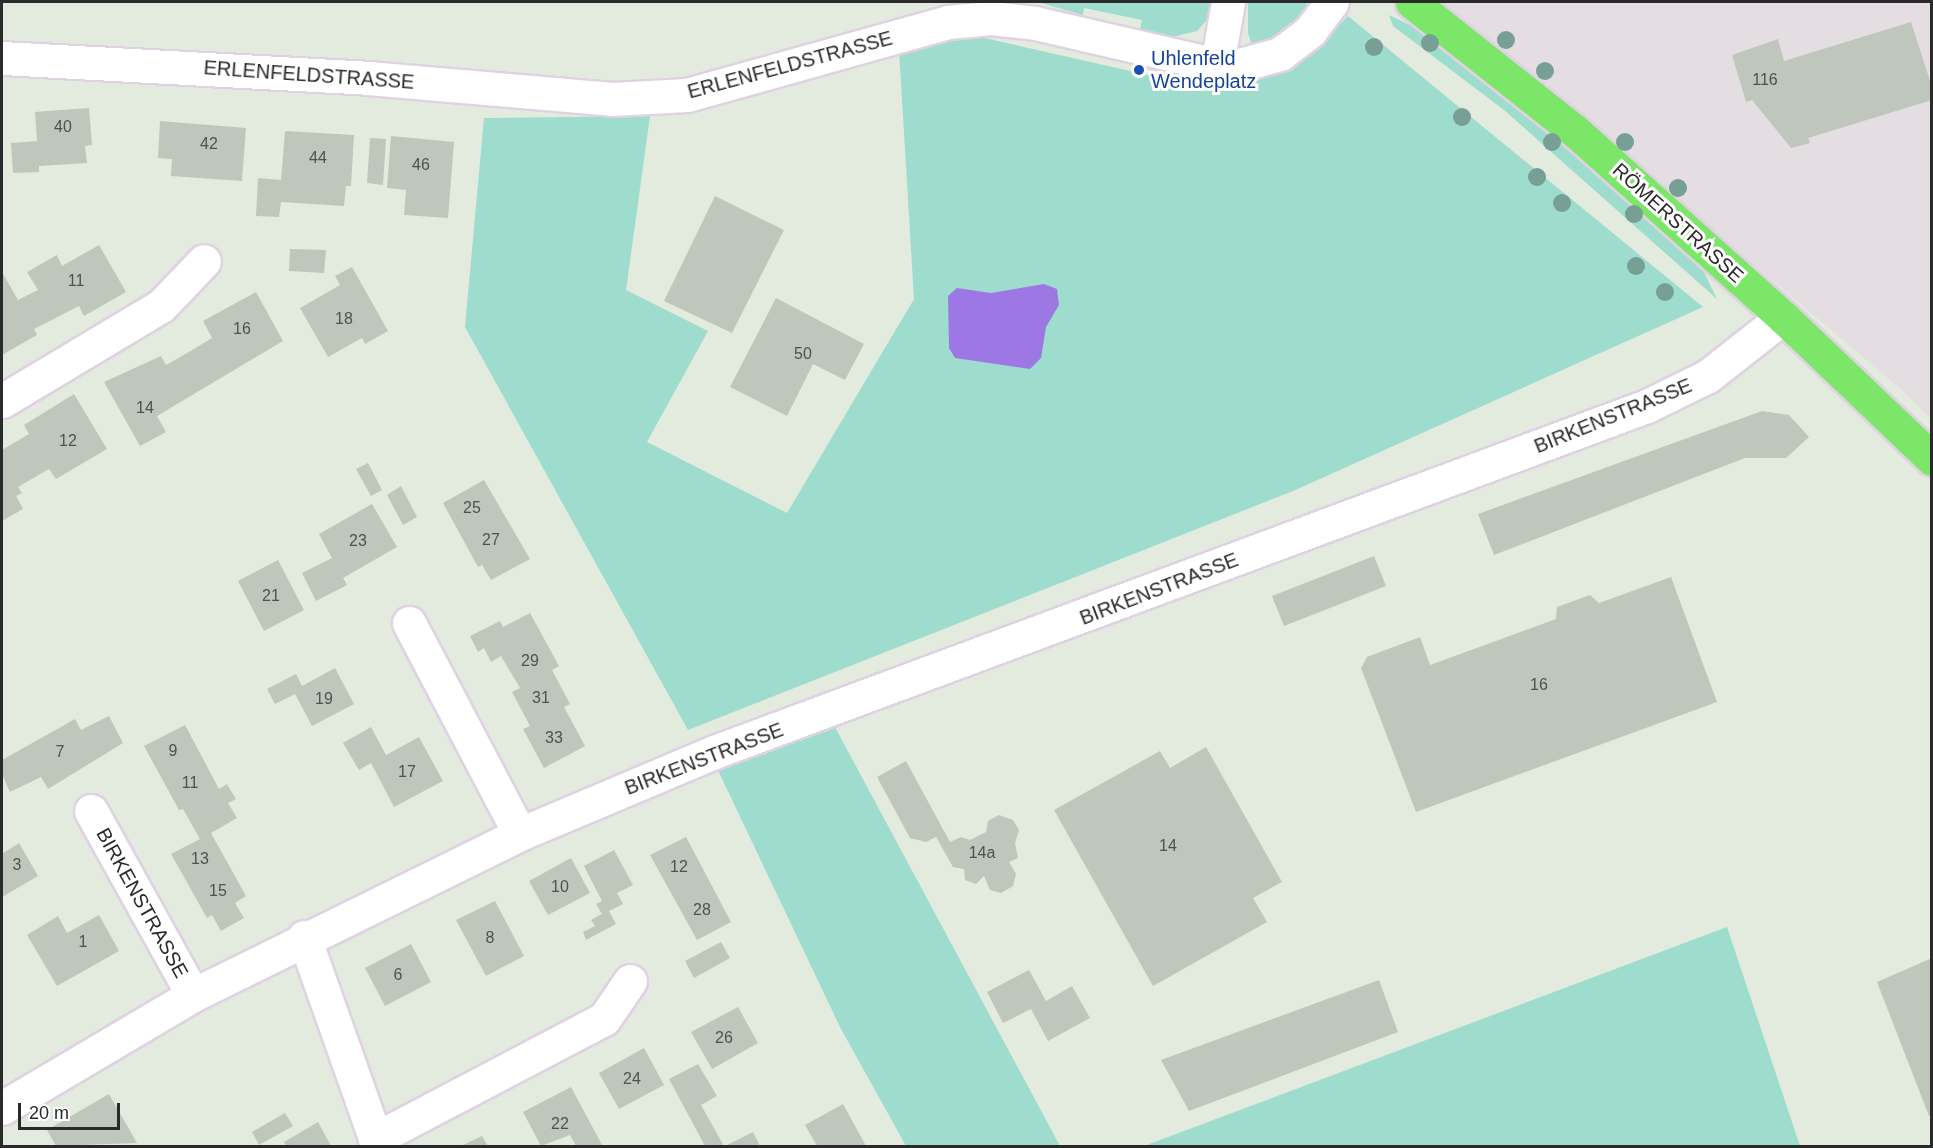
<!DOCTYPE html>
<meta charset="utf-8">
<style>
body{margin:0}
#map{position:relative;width:1933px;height:1148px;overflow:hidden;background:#e2ebdd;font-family:Helvetica,sans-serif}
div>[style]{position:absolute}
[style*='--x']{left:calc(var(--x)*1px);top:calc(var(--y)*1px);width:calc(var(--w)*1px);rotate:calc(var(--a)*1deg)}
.industrial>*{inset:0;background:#e4dde1}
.green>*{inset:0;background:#9eddcd}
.water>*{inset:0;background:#9d78e5}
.building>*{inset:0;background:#bfc7bd}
.roads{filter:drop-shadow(2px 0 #e0d2e2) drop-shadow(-2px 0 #e0d2e2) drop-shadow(0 2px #e0d2e2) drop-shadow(0 -2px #e0d2e2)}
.minor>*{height:33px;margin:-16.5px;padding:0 16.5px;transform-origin:16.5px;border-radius:16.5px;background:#fff}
.major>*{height:33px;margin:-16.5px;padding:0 16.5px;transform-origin:16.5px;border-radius:16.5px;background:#7be668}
.trees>*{width:18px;height:18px;margin:-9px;border-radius:50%;background:#779f94}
.dots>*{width:16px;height:16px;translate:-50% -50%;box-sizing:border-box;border:3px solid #fff;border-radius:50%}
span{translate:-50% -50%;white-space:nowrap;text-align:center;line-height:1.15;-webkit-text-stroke:6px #fff;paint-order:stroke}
.number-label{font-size:16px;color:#4f514f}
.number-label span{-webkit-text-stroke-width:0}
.transit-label{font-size:20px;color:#164399}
.left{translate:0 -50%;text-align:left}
.street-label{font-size:20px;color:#2a2a2a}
.frame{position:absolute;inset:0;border:3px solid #2a2a2a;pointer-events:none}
.scale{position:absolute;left:18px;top:1103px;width:102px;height:27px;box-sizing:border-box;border:3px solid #2a2a2a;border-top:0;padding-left:8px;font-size:18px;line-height:21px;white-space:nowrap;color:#2a2a2a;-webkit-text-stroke:4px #fff;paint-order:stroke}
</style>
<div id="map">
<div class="industrial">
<div style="clip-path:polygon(1443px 2px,1931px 2px,1931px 419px,1901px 389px)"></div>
</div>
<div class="green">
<div style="clip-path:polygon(1047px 2px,1214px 2px,1213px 13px,1197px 31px,1172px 37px,1140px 29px,1142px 20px,1084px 8px,1083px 15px,1041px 3px)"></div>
<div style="clip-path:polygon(1248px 2px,1307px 2px,1305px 10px,1281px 37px,1252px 45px,1248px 33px)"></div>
<div style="clip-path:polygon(1389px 15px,1427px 33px,1601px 178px,1703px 270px,1717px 299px,1504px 110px,1393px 26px)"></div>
<div style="clip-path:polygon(1348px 16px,1703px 307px,1293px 491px,688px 730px,465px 327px,484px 118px,650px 116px,626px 290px,708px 331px,647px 442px,787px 513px,914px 299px,899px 50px,971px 35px,1197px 86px,1258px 79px,1304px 61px)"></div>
<div style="clip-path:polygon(829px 716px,1060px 1146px,906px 1146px,841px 1029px,714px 762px)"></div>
<div style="clip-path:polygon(1727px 927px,1800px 1146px,1144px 1146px)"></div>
</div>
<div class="water">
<div style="clip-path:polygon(1044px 284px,1057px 289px,1059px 305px,1046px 327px,1041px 358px,1030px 369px,955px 358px,949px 348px,948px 296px,957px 288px,991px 293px)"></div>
</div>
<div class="building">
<div style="clip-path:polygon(1911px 22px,1932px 87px,1932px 100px,1808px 138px,1810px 143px,1791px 148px,1752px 100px,1746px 102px,1732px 55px,1778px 39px,1784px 61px)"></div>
<div style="clip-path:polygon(89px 108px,92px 145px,85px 146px,87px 163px,39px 166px,39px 172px,13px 173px,11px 143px,37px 141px,35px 112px)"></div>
<div style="clip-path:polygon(160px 121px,246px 128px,242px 181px,171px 176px,172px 159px,158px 158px)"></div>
<div style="clip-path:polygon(285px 131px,354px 135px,351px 186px,346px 186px,344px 206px,281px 202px,279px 217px,256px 216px,258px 178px,281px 180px)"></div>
<div style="clip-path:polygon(391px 136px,454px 142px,448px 218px,404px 215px,406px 190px,387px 188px)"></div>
<div style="clip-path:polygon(370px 138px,386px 139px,383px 185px,367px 183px)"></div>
<div style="clip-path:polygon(715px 196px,784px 230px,732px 333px,664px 301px)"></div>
<div style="clip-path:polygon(99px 245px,126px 292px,84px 316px,79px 306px,34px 329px,37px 335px,2px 355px,2px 272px,18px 300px,38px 290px,27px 272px,57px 255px,62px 266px)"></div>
<div style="clip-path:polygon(290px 249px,326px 250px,324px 273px,289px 271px)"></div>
<div style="clip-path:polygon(352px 267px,388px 331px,365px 344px,362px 338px,328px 357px,300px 308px,340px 285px,335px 276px)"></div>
<div style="clip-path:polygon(256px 292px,283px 341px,157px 416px,166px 432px,140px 446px,104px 382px,161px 356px,166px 365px,189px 352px,212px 338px,203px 321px)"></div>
<div style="clip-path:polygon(776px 298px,864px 344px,845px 380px,813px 364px,787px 416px,730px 387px)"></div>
<div style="clip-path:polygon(74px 394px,107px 449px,56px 479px,49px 469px,18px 487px,22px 493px,16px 496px,23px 509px,2px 521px,2px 450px,29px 434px,24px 425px)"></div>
<div style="clip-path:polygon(1762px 411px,1789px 415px,1809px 437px,1786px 458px,1745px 458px,1494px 555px,1478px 514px)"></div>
<div style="clip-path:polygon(368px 463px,382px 490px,371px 496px,356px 469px)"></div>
<div style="clip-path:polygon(484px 480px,530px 559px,491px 580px,482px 565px,478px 567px,443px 503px)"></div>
<div style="clip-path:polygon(401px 486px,417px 517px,403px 525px,387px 495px)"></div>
<div style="clip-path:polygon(372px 504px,397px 547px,343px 578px,347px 585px,316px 601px,302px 573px,332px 558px,319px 534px)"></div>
<div style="clip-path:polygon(1374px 556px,1386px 586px,1284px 626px,1272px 596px)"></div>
<div style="clip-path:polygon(278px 560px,304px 610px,264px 631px,238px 581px)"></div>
<div style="clip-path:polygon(1671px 577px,1717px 702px,1416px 812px,1361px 668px,1367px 657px,1420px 637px,1430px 665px,1556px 619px,1557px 607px,1590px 595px,1599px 603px)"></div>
<div style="clip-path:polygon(530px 613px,559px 666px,552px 670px,570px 704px,564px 707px,585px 746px,544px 768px,523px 729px,530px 726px,512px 692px,520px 688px,501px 656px,491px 662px,484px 648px,478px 652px,470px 636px,500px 621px,503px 627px)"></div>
<div style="clip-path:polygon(335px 668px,354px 704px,312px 726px,295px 694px,275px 704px,267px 689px,296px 674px,302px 686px)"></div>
<div style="clip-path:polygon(109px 716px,123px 743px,48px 789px,41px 777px,10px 792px,2px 774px,2px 760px,75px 719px,81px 730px)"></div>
<div style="clip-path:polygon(185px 725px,219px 789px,227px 784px,236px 799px,228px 803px,237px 818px,211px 833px,246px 896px,235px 903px,244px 918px,221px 931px,212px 915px,207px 918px,171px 854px,200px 839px,183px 809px,179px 810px,144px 746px)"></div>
<div style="clip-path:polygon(371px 727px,386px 755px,419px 737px,443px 781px,394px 807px,371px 763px,359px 770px,343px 743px)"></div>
<div style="clip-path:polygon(1206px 747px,1282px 882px,1253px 898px,1267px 922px,1153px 986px,1054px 810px,1160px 751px,1170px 768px)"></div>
<div style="clip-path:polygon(906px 761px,950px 842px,961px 837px,970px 840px,986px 832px,988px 821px,999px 815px,1013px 820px,1019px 830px,1015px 843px,1018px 858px,1009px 862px,1016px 874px,1013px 886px,1001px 893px,990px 890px,984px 876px,976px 884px,965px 880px,964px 869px,953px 867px,936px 837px,926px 842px,910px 838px,877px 777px)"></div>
<div style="clip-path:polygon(686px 837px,731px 922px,697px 940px,650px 855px)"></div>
<div style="clip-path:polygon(19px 843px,38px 876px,2px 897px,2px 854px)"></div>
<div style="clip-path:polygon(614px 850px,633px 885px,617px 893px,623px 904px,609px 911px,616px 924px,586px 940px,583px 932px,595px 926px,591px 920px,602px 914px,596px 904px,602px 901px,584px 866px)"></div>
<div style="clip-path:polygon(571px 858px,590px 893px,548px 915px,529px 881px)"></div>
<div style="clip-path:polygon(495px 901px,524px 956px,486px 976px,456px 920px)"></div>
<div style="clip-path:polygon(99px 915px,119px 951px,57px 986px,27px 935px,58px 916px,67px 933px)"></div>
<div style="clip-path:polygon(721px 942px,730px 958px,694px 978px,685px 961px)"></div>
<div style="clip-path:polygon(411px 944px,431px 982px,385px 1006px,365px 968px)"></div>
<div style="clip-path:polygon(1932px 958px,1932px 1115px,1929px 1116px,1877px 982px)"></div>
<div style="clip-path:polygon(1029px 970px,1046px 1001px,1072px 986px,1090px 1018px,1048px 1041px,1031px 1009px,1003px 1023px,987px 992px)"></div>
<div style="clip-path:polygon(1379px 980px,1398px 1032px,1189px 1111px,1161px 1060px)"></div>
<div style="clip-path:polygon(738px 1007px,758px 1043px,712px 1069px,691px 1032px)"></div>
<div style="clip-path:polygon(644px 1048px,664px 1085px,619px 1109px,599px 1073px)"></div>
<div style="clip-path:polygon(698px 1064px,717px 1096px,701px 1105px,724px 1146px,705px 1146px,669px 1079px)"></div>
<div style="clip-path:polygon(571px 1087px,602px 1145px,576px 1146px,570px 1135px,541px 1146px,523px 1112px)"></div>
<div style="clip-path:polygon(109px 1094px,137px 1143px,56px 1146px,47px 1130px)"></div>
<div style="clip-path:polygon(843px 1104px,866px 1146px,817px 1146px,805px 1125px)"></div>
<div style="clip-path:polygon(285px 1113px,293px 1126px,259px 1145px,252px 1132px)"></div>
<div style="clip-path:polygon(318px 1122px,331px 1146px,286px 1146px,284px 1142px)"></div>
<div style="clip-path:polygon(753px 1132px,760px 1146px,725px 1146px)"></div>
<div style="clip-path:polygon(482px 1136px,488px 1146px,461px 1146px)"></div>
</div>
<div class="roads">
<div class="minor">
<div style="--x:2;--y:58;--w:367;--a:3.1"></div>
<div style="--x:368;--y:78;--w:245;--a:4.9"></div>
<div style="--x:612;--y:99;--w:75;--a:-3.1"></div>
<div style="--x:687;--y:95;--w:271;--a:-15.6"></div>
<div style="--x:948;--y:22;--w:43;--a:-5.3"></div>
<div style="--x:991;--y:18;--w:44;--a:6.5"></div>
<div style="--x:1035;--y:23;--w:187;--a:13"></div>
<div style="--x:1217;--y:65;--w:19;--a:3"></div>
<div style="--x:1236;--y:66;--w:46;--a:-15.3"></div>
<div style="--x:1280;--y:54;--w:38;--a:-37"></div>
<div style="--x:1310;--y:31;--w:36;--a:-53"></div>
<div style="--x:1217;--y:65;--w:64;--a:-80.1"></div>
<div style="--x:2;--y:401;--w:185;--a:-30.9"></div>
<div style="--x:161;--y:306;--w:62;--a:-46.3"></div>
<div style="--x:409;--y:623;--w:238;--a:62.3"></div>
<div style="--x:91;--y:811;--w:210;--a:61"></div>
<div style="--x:304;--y:937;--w:222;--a:70.5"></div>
<div style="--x:2;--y:1108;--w:222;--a:-30.6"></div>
<div style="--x:193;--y:995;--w:364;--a:-26.2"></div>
<div style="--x:520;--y:834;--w:211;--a:-22.9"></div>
<div style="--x:714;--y:752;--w:995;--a:-20.35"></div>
<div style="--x:1647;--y:406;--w:68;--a:-26.2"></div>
<div style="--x:1708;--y:376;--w:95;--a:-38.2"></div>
<div style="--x:375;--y:1139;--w:259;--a:-27.7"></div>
<div style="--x:604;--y:1019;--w:46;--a:-55.6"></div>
</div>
<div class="major">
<div style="--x:1412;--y:2;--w:208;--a:38.4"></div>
<div style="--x:1575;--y:131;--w:279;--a:41.8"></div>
<div style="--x:1783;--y:317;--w:206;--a:43.6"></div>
</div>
</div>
<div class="trees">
<div style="left:1506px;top:40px"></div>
<div style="left:1430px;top:43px"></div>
<div style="left:1374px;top:47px"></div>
<div style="left:1545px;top:71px"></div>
<div style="left:1462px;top:117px"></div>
<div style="left:1552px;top:142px"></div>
<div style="left:1625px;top:142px"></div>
<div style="left:1537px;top:177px"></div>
<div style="left:1678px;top:188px"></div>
<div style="left:1562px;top:203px"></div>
<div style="left:1634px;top:214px"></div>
<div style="left:1636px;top:266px"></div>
<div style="left:1665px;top:292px"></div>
</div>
<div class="dots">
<div style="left:1139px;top:70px;background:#1a4fb4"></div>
</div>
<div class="number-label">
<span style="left:1765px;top:80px">116</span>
<span style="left:63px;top:127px">40</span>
<span style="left:209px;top:144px">42</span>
<span style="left:318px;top:158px">44</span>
<span style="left:421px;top:165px">46</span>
<span style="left:76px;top:281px">11</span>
<span style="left:344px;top:319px">18</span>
<span style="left:242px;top:329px">16</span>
<span style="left:803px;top:354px">50</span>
<span style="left:145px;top:408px">14</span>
<span style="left:68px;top:441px">12</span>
<span style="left:472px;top:508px">25</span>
<span style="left:491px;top:540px">27</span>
<span style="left:358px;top:541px">23</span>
<span style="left:271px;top:596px">21</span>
<span style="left:530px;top:661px">29</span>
<span style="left:1539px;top:685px">16</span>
<span style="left:541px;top:698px">31</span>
<span style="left:324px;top:699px">19</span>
<span style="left:554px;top:738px">33</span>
<span style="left:173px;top:751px">9</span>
<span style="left:60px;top:752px">7</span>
<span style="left:407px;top:772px">17</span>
<span style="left:190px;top:783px">11</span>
<span style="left:1168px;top:846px">14</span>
<span style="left:982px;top:853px">14a</span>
<span style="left:200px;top:859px">13</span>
<span style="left:17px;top:865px">3</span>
<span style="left:679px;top:867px">12</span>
<span style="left:560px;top:887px">10</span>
<span style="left:218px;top:891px">15</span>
<span style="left:702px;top:910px">28</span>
<span style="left:490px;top:938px">8</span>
<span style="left:83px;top:942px">1</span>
<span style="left:398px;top:975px">6</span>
<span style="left:724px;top:1038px">26</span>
<span style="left:632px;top:1079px">24</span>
<span style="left:560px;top:1124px">22</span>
</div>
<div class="transit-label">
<span class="left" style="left:1151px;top:70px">Uhlenfeld<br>Wendeplatz</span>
</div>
<div class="street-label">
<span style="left:790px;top:65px;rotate:-15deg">ERLENFELDSTRASSE</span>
<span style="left:309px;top:75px;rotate:4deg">ERLENFELDSTRASSE</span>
<span style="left:1678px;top:223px;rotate:42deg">RÖMERSTRASSE</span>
<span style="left:1613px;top:416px;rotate:-22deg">BIRKENSTRASSE</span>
<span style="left:1159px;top:589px;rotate:-21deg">BIRKENSTRASSE</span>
<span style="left:704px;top:759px;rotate:-21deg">BIRKENSTRASSE</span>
<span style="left:142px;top:903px;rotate:61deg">BIRKENSTRASSE</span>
</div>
<div class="frame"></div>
<div class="scale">20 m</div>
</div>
